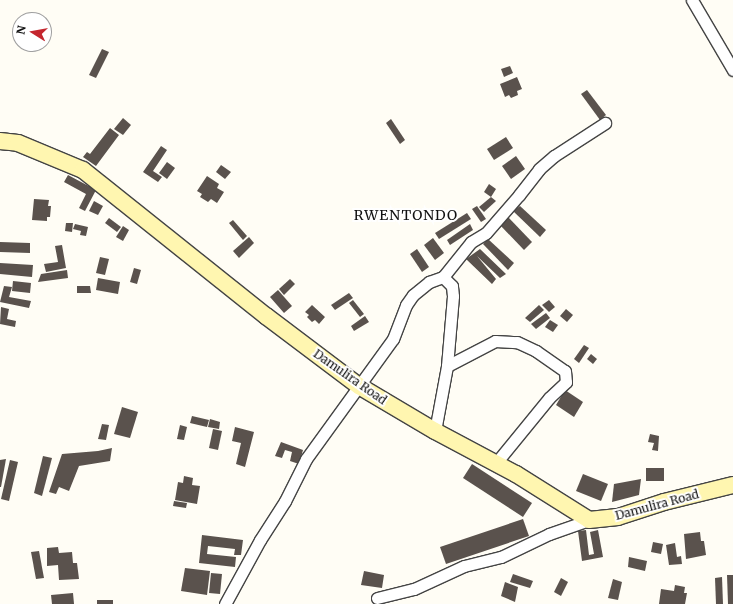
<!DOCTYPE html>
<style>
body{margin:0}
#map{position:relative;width:733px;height:604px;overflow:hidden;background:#fffdf5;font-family:Merriweather,serif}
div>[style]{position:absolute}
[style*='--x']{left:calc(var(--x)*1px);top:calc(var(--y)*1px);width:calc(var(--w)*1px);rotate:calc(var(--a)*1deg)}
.building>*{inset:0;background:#5a524d}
.roads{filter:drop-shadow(1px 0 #444) drop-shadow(-1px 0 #444) drop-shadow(0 1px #444) drop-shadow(0 -1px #444)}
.street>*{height:11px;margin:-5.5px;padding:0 5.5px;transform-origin:5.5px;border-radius:5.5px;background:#fff}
.secondary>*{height:16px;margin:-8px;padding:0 8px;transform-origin:8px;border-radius:8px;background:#fff6b0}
span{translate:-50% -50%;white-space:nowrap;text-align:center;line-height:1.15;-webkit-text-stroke:4px #fff;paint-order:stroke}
.street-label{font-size:12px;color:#111}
.quarter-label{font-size:14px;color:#111;letter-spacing:1px}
.north{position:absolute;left:12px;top:12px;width:40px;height:40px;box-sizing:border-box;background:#fff;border:1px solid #a0a0a0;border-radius:50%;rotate:281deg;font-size:11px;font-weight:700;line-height:16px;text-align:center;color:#111}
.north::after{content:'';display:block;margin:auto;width:14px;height:18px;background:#c4262e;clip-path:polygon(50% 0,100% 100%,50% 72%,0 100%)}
</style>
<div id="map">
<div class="building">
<div style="clip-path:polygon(102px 49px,109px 52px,96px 78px,89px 75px)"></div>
<div style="clip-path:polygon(510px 66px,513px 73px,504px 77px,501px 69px)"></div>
<div style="clip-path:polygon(517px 77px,522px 89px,517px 91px,518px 95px,511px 98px,509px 95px,505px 97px,500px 84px)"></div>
<div style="clip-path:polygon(587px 90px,606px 115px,600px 120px,581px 94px)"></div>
<div style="clip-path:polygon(123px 118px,131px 125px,123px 135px,114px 129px)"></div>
<div style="clip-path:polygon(391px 119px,405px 140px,400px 144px,386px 123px)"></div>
<div style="clip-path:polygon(110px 128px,119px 135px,96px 166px,83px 157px,87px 152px,90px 154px)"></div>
<div style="clip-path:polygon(506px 137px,513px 148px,494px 160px,487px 149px)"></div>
<div style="clip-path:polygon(161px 146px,167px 150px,153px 171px,162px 177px,158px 182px,143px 172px)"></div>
<div style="clip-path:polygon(516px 156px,525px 169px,511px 179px,502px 166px)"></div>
<div style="clip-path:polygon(167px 162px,175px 168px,167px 179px,159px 173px)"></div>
<div style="clip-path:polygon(221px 165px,231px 172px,225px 179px,216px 172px)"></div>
<div style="clip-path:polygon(68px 175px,96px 190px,85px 211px,79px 208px,86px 194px,64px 182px)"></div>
<div style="clip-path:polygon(207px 176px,219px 184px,217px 188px,224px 192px,217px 203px,211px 199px,208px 202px,200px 197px,202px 194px,197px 191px)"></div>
<div style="clip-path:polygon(489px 184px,496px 189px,491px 197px,484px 192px)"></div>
<div style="clip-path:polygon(491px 197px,496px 201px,484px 212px,479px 207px)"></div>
<div style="clip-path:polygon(34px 199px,49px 200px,48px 206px,51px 206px,50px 217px,47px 217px,47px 221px,32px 220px)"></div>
<div style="clip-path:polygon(94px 201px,103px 206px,98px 215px,89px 211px)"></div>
<div style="clip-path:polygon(477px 206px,486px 219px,481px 222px,472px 209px)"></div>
<div style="clip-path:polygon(520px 206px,546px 230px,540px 237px,513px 211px)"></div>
<div style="clip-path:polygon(467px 213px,471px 219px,439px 239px,435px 233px)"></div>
<div style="clip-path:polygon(507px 216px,532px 242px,524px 250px,499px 224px)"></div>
<div style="clip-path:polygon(109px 218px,121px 227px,117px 232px,105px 223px)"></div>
<div style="clip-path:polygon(233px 220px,247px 236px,243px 240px,229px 223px)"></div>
<div style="clip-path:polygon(66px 223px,73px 223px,72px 232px,65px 231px)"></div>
<div style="clip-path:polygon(75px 224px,88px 227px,86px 236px,80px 235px,81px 231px,73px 229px)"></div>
<div style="clip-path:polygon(470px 224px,473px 230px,450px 245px,447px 240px)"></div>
<div style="clip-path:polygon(123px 226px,129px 230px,123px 241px,116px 237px)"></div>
<div style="clip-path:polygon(249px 237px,254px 243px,239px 258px,233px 251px)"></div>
<div style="clip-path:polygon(433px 238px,444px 253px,435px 260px,424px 245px)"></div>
<div style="clip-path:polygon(488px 239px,514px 263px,508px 270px,483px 244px)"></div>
<div style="clip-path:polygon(0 242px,30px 243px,30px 253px,0 252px)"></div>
<div style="clip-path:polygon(62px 245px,66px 268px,46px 272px,44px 264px,58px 262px,55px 246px)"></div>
<div style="clip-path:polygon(417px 249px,429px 267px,422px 272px,410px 254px)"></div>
<div style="clip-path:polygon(480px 249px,506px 274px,500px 278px,477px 256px,496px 279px,492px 284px,466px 259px)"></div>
<div style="clip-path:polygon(100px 257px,109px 259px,105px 275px,96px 273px)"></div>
<div style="clip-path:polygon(0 263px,33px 265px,32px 277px,0 274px)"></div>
<div style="clip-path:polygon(134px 268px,141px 270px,137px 284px,130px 282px)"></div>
<div style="clip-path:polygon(67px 270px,68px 278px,38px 282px,41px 274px)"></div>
<div style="clip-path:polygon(98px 278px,120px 282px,118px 294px,96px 290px)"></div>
<div style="clip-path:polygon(290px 279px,295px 284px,284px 295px,279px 289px)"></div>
<div style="clip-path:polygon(13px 281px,31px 283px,30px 293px,12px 291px)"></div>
<div style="clip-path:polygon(4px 286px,12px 287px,9px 297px,31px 301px,29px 308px,0 302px)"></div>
<div style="clip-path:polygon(77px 286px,90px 286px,91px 293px,77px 293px)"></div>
<div style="clip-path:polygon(278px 290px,292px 306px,284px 313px,270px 297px)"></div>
<div style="clip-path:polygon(349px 293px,353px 298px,335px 310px,331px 305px)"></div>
<div style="clip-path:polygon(353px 300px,364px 314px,360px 317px,349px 303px)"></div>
<div style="clip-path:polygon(549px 300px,555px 307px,549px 312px,542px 305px)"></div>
<div style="clip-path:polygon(312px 305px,325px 317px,319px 324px,315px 320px,312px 322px,307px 317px,309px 315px,305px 312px)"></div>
<div style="clip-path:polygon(539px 305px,544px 310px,530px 322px,525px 318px)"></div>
<div style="clip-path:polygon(1px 307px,9px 309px,7px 319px,16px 321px,15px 327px,0 324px)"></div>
<div style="clip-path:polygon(566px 309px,573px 315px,567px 322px,560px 316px)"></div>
<div style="clip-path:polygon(546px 313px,550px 318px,536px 329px,531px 324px)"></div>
<div style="clip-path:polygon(365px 316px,369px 322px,354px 331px,351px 326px)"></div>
<div style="clip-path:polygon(550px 320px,558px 325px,553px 332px,545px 327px)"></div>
<div style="clip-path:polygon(584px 345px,589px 348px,579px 363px,574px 359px)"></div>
<div style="clip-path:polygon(591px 354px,597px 359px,593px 364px,587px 359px)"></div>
<div style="clip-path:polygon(565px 390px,583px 402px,574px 417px,556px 405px)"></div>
<div style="clip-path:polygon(122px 407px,138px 412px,130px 438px,114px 434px)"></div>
<div style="clip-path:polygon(192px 416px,209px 420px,207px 427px,190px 423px)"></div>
<div style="clip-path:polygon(210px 419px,220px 422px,219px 429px,208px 427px)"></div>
<div style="clip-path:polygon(102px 424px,109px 425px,106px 440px,98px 439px)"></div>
<div style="clip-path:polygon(180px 425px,187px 427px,184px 440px,177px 439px)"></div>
<div style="clip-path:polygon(235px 427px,254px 432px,245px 467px,236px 464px,241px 443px,232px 441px)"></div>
<div style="clip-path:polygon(213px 429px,222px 431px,218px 450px,209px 448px)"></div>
<div style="clip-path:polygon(650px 434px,659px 436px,658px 451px,652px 450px,654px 443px,648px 442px)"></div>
<div style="clip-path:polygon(281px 442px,303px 450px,299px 464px,290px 461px,292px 452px,285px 450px,282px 458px,275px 456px)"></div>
<div style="clip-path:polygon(112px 448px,110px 461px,79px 466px,69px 491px,59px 487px,56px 494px,49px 492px,62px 454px,98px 451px)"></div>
<div style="clip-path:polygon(43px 456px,52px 458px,42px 496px,34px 493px)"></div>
<div style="clip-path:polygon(6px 459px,1px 487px,0 487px,0 460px)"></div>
<div style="clip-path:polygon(10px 460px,18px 462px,9px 501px,1px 499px)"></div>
<div style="clip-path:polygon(472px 464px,532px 503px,523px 517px,463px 478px)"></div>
<div style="clip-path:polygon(646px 468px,664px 468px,664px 481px,646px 481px)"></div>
<div style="clip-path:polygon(583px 474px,608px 484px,601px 501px,576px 491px)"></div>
<div style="clip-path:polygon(184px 476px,193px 478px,192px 485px,200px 486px,197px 504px,175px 500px,178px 482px,183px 483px)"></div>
<div style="clip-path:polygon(641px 479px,639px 495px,612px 502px,614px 484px)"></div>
<div style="clip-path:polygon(174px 501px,187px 503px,186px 508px,173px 506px)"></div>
<div style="clip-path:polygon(523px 519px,529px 536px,446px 564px,440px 547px)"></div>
<div style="clip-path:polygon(586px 530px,589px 555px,594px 554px,590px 532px,598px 530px,603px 557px,582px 561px,578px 531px)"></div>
<div style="clip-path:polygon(700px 532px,701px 541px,704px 541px,706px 555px,686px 559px,684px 534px)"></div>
<div style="clip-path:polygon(202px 535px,243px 540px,241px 555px,234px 555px,235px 549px,208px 546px,207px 554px,236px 557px,235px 567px,199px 563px)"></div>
<div style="clip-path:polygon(653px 542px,663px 544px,661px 554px,651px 552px)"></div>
<div style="clip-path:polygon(675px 543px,677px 557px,681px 556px,682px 564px,669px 565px,666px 545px)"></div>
<div style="clip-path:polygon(58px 547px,59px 553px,72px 552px,73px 563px,77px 563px,79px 579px,59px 580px,58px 565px,47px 566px,47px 548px)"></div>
<div style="clip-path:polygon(39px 551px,44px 578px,36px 579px,31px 552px)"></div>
<div style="clip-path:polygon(629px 557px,647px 561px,645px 571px,628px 567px)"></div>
<div style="clip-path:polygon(185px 568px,210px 571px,207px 595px,181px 591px)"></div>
<div style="clip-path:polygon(364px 571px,384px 575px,382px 588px,361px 585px)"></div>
<div style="clip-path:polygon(211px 573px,222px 574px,220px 594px,209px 593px)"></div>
<div style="clip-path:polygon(513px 574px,533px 581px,530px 588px,510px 582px)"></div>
<div style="clip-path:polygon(727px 575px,733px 575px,733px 604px,728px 604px)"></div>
<div style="clip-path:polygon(722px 577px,723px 604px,716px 604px,715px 578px)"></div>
<div style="clip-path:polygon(561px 578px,568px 582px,561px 596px,554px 592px)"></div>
<div style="clip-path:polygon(613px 579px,622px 582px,618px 600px,608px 598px)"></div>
<div style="clip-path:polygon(505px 582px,518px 587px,515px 602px,501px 596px)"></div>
<div style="clip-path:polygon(675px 585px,685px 587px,684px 593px,687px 593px,685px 604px,659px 604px,661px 589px,674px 591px)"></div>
<div style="clip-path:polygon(73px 593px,74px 604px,52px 604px,51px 595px)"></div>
<div style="clip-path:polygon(97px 600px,113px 600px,113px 604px,97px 604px)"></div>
</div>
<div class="roads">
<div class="street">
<div style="--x:692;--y:0;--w:81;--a:59.6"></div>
<div style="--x:447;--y:366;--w:54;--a:-27.5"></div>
<div style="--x:495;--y:341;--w:22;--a:3"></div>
<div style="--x:517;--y:342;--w:21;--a:25"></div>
<div style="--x:536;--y:351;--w:35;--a:35"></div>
<div style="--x:565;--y:371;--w:11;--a:85"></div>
<div style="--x:566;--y:382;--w:23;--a:137"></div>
<div style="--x:549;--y:398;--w:84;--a:129.2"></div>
<div style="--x:435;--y:431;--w:66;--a:-79.5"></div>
<div style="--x:447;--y:366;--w:70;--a:-85.1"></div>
<div style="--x:453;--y:296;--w:10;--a:-96"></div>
<div style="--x:452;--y:286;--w:13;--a:-135"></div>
<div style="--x:377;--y:598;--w:38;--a:-14"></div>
<div style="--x:414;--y:589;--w:55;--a:-24.7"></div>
<div style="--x:464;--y:566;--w:38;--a:-14"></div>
<div style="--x:501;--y:557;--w:53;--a:-25.6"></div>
<div style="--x:549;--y:534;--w:42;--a:-19.3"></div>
<div style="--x:225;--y:604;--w:73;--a:-61.3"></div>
<div style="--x:260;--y:540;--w:46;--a:-57.3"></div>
<div style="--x:285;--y:501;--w:47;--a:-63.4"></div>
<div style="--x:306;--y:459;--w:148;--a:-54.1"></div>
<div style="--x:393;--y:339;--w:36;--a:-69"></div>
<div style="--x:406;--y:305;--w:12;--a:-55"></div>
<div style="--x:413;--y:295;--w:21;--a:-39"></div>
<div style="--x:429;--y:282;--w:15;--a:-20"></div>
<div style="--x:443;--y:277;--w:45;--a:-51.3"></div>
<div style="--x:471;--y:242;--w:17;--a:-31"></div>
<div style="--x:486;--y:233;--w:50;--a:-49"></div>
<div style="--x:519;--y:195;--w:33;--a:-52"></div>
<div style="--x:539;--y:169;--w:20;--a:-41"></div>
<div style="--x:554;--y:156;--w:61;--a:-32.9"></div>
</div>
<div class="secondary">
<div style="--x:0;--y:141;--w:18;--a:6"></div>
<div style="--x:18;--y:143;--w:70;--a:22.6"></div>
<div style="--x:83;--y:170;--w:234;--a:38.6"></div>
<div style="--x:266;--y:316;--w:116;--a:37"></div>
<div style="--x:359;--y:386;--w:88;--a:30.6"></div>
<div style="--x:435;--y:431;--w:92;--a:28"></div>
<div style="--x:516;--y:474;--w:86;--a:32.2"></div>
<div style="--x:589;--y:520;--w:29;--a:-6"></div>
<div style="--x:618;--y:517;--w:48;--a:-18.1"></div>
<div style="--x:664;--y:502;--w:71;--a:-13.8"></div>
</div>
</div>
<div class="street-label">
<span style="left:350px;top:377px;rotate:35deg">Damulira Road</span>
<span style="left:657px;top:505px;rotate:-15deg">Damulira Road</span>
</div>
<div class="quarter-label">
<span style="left:406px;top:215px">RWENTONDO</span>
</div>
<div class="north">N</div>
</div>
